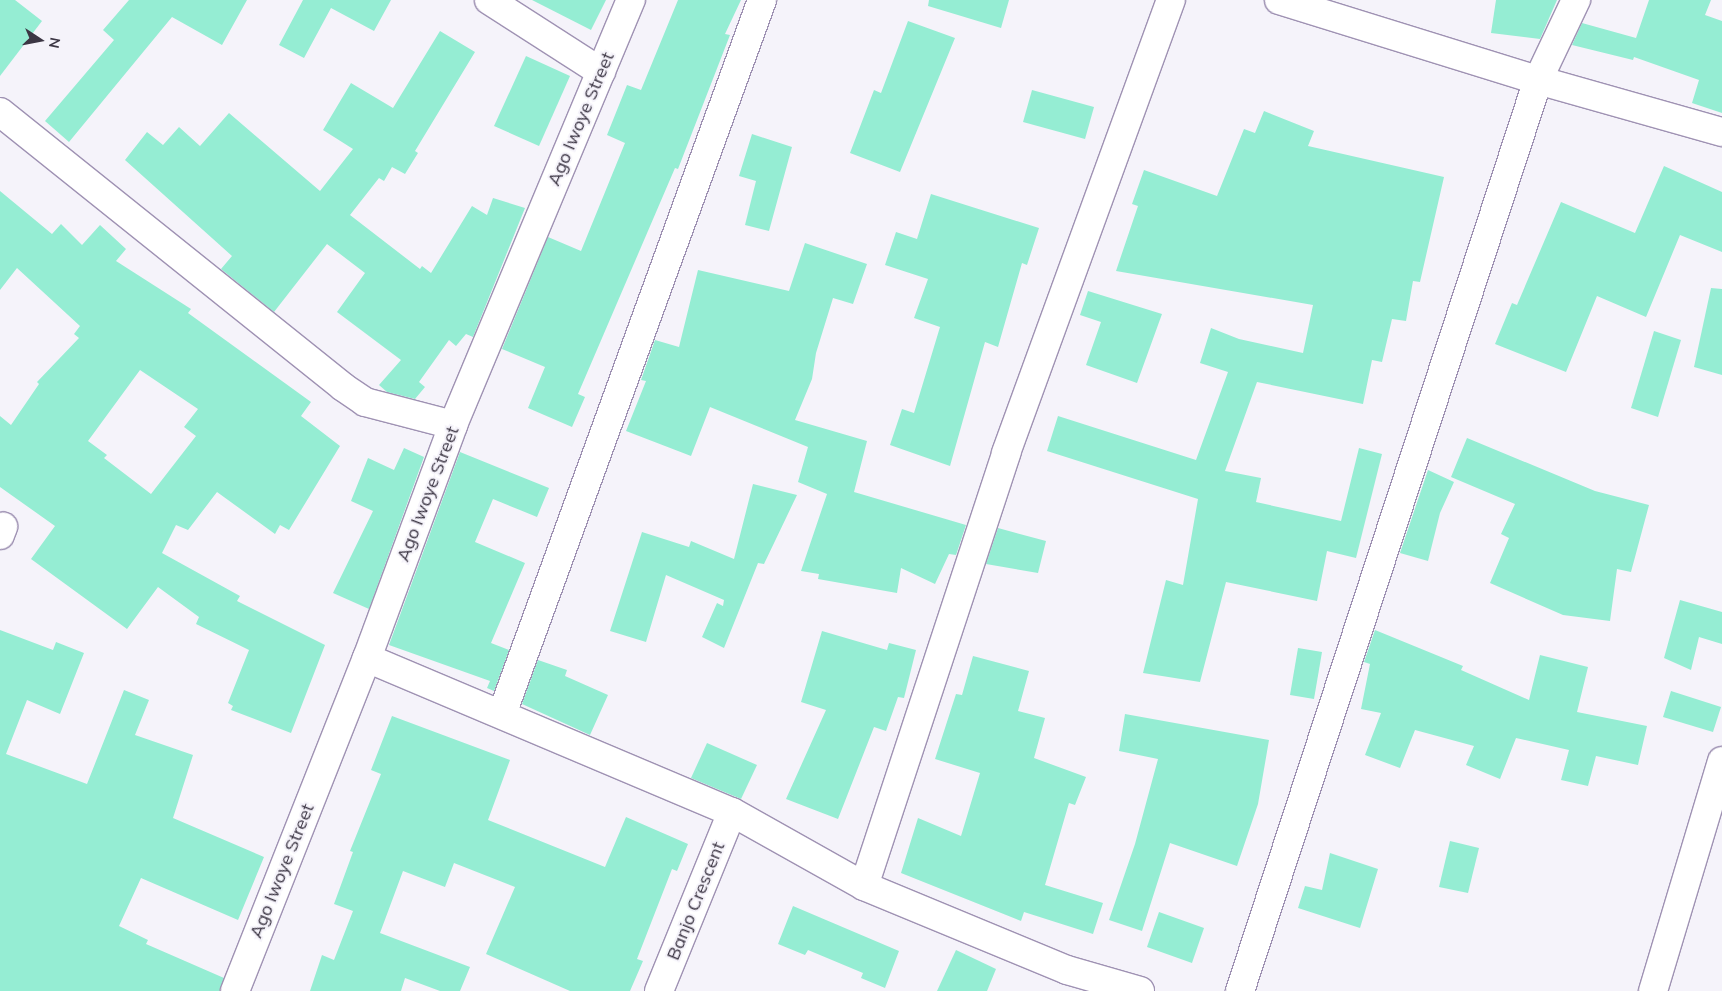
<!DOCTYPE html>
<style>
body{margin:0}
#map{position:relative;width:1722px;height:991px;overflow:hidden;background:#f5f3fa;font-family:Mulish,sans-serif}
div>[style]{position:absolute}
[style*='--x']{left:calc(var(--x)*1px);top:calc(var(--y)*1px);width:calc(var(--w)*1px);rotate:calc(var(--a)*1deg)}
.building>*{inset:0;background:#95edd3}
.roads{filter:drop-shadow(1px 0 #9f92b3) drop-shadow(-1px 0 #9f92b3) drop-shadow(0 1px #9f92b3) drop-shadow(0 -1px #9f92b3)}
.street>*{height:28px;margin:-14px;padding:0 14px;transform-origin:14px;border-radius:14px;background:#fff}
span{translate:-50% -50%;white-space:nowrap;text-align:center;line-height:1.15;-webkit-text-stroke:4px #f5f3fa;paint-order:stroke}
.street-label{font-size:18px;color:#3c3644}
.north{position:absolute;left:15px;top:15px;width:50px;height:50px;-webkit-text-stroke:4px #f5f3fa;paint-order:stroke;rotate:101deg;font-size:14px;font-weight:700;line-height:20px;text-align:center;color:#3c3644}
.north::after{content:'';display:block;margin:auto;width:18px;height:22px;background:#3c3644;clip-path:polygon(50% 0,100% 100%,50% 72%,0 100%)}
</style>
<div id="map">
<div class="building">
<div style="clip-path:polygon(0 0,15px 0,42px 21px,0 76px)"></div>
<div style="clip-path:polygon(129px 0,247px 0,222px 45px,172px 17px,69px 142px,45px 121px,114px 40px,103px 30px)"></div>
<div style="clip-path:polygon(303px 0,391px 0,374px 31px,331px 8px,304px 58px,279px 45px)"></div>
<div style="clip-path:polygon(532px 0,606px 0,591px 30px)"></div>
<div style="clip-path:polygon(678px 0,741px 0,725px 34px,730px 35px,678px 169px,675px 168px,578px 394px,585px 397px,572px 427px,528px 408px,545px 367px,502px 349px,548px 237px,581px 251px,625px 143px,607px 135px,627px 85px,641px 90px)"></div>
<div style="clip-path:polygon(929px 0,1009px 0,1001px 28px,928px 6px)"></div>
<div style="clip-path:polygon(1496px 0,1557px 0,1540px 39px,1491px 33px)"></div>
<div style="clip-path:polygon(1649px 0,1711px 0,1705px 15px,1722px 21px,1722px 113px,1692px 103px,1699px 80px,1634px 57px,1633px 60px,1572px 45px,1582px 23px,1636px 38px)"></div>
<div style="clip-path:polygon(908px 21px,955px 38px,900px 172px,850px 153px,874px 90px,881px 93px)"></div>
<div style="clip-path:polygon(440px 31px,475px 52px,415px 151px,418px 153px,405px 174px,392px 167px,384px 181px,379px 178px,350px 215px,420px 269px,422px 266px,431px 273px,472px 206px,487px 215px,493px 198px,525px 208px,473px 337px,466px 334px,456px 346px,449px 340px,419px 382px,425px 387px,415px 399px,387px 392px,379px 385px,401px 360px,337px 312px,365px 273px,327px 244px,274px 312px,221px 269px,232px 256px,125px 160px,147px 132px,163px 145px,179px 127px,200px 146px,229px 113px,320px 191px,353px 149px,323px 130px,351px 83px,393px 108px)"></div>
<div style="clip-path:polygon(526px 56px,570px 76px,539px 146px,494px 126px)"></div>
<div style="clip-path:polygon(1032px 90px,1094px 107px,1085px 139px,1023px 122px)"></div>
<div style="clip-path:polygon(1264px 111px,1314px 131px,1308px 146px,1444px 177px,1420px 282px,1413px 281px,1406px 321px,1392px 319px,1382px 362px,1372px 360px,1363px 404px,1257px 382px,1225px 471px,1261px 478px,1256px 502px,1341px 521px,1359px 448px,1382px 454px,1356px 558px,1327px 551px,1317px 601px,1226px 582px,1200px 682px,1143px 673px,1166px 580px,1183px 585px,1198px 499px,1047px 451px,1058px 416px,1196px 460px,1228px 372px,1200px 363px,1211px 328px,1239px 339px,1303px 353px,1313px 305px,1116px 271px,1138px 206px,1132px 204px,1144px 170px,1217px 196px,1244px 129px,1255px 133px)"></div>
<div style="clip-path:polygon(752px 134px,792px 147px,769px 231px,745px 225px,756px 181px,739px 176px)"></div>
<div style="clip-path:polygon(1664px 166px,1722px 192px,1722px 252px,1680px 235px,1646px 317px,1597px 296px,1566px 372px,1495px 344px,1512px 303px,1517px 305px,1561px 202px,1635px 233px)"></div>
<div style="clip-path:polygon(evenodd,0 191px,52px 234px,61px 224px,82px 245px,100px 225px,126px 249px,116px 261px,191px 309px,188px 313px,311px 402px,301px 416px,340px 446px,289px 530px,280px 525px,275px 534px,217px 492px,188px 530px,176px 525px,162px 553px,240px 596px,237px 601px,325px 645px,291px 733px,231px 710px,233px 706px,228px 703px,249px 650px,196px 624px,199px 617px,158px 587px,127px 629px,31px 559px,55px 526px,0 487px,0 416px,11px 425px,39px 384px,37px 382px,79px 338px,74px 334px,80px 326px,17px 268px,0 290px,0 191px,140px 370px,198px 409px,184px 427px,196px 436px,151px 494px,104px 458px,107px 455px,88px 441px,140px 370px)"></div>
<div style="clip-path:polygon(931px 194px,1039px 228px,1027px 265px,1022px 263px,998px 347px,985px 342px,950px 466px,890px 445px,902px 409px,914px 413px,940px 327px,914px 318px,928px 279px,885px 265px,896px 232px,917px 239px)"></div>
<div style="clip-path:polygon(805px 243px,867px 264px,853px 304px,833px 298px,816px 353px,812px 379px,795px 420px,867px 441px,854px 492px,966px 525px,956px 555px,949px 554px,935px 584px,901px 568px,897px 593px,818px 579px,819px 574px,801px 571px,827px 494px,798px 482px,808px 447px,710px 407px,691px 456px,626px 431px,646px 381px,641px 380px,655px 340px,679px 347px,698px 270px,789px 291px)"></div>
<div style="clip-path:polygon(1711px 288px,1722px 289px,1722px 375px,1694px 367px)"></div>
<div style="clip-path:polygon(1088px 291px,1162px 314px,1137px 383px,1086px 365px,1101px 322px,1080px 315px)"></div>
<div style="clip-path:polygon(1654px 331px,1681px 340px,1658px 417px,1631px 408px)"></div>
<div style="clip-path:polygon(1467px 438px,1595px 491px,1649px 505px,1631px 572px,1617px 569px,1610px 621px,1563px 615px,1490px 583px,1509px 538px,1501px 534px,1515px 504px,1451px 477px)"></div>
<div style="clip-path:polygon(404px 448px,424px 457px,369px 609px,333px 593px,373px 511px,351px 501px,368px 458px,394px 470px)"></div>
<div style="clip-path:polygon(460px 452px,549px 488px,537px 517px,493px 499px,475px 542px,525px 563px,491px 643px,509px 650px,494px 691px,487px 688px,490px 681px,389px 645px)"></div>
<div style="clip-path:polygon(1428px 470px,1454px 482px,1440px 513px,1428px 561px,1400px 553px)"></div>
<div style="clip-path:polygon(753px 484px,797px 495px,764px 564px,758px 563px,724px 648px,702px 637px,717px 603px,723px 606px,724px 600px,666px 575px,646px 642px,610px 631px,642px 532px,689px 547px,691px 541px,734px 559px)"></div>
<div style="clip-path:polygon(998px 528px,1046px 541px,1038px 573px,986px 564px)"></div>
<div style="clip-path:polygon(1680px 600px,1722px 612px,1722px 644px,1699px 637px,1691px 670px,1664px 658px)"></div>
<div style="clip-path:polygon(0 630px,53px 650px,56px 642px,84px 653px,60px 714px,27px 700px,6px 754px,87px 784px,124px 690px,149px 700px,135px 735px,193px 755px,173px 818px,264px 857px,238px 920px,141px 878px,119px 926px,148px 940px,146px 944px,224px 978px,220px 991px,0 991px)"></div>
<div style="clip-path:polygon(1375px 630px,1463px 666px,1461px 670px,1529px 700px,1540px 655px,1588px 667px,1577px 712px,1647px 726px,1638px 765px,1596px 756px,1588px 786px,1561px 780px,1569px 750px,1516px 738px,1500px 779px,1466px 765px,1474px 746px,1415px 730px,1400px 768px,1365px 755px,1381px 713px,1361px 709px,1370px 664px,1364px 662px)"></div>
<div style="clip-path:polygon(822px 631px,887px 650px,889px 643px,916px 650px,904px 698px,898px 697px,886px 731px,874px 727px,838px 819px,786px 799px,826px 710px,801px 702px)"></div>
<div style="clip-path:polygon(1298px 648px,1322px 652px,1314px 699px,1290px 695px)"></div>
<div style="clip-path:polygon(973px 656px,1029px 671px,1018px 711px,1045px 718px,1034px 758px,1086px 777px,1075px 805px,1069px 803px,1045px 885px,1103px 903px,1093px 934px,1024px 912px,1021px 921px,901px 873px,918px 818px,961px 836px,980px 773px,935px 759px,956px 694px,962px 695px)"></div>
<div style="clip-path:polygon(538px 660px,567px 670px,565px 676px,608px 695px,590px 735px,522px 704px)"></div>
<div style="clip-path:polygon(1671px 691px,1721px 707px,1713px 732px,1663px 717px)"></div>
<div style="clip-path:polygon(1125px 714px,1269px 740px,1258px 804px,1237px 866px,1170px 843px,1142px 931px,1109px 920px,1135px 844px,1158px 759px,1119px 751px)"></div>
<div style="clip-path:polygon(392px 716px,510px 760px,488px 820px,605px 867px,626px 817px,688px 844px,677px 871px,672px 869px,637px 959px,643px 961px,630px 991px,570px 991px,486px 954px,515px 887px,454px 863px,445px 887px,403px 871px,380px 933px,470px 967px,460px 991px,440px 991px,405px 978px,401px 991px,310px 991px,322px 955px,334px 960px,353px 911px,334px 904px,353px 852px,350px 851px,381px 774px,371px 770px)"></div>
<div style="clip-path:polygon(707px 743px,757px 765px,741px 799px,691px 778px)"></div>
<div style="clip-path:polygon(1450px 841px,1479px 848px,1468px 893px,1439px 887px)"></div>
<div style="clip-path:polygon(1330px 853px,1378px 869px,1360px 928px,1298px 908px,1305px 886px,1322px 890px)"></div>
<div style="clip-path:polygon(793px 906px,899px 951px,885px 988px,861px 978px,863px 973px,808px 950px,805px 955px,778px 944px)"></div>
<div style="clip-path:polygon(1159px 912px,1204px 928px,1192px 963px,1147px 947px)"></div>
<div style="clip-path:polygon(956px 950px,996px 969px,987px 991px,937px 991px)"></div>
</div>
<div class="roads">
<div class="street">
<div style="--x:489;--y:0;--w:133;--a:32.7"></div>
<div style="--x:1279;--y:0;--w:271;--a:17.2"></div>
<div style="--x:1538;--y:80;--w:191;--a:15.8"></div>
<div style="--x:0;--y:112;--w:440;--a:38.7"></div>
<div style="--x:343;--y:387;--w:27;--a:34"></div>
<div style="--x:365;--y:402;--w:91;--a:14.6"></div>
<div style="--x:0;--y:535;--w:9;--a:-69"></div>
<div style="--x:367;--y:658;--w:396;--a:22.9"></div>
<div style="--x:732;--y:812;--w:151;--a:29.3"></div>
<div style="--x:864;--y:886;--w:220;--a:22.5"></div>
<div style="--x:1067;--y:970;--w:76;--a:16"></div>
<div style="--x:502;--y:714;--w:760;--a:-69.99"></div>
<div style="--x:864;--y:886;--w:456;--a:-71.8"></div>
<div style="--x:1006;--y:453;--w:482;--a:-70"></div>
<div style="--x:235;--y:991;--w:358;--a:-68.4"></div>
<div style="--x:367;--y:658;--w:248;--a:-69.7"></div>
<div style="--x:453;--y:425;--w:461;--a:-67.3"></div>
<div style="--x:659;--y:991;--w:193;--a:-67.8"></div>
<div style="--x:1240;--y:991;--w:959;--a:-71.89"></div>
<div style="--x:1538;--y:80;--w:89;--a:-64.6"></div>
<div style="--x:1653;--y:991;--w:240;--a:-73.3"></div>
</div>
</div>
<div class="street-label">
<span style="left:581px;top:119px;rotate:-67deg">Ago Iwoye Street</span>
<span style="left:428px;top:494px;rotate:-69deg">Ago Iwoye Street</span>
<span style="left:282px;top:871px;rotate:-68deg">Ago Iwoye Street</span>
<span style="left:696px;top:901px;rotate:-68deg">Banjo Crescent</span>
</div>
<div class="north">N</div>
</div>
